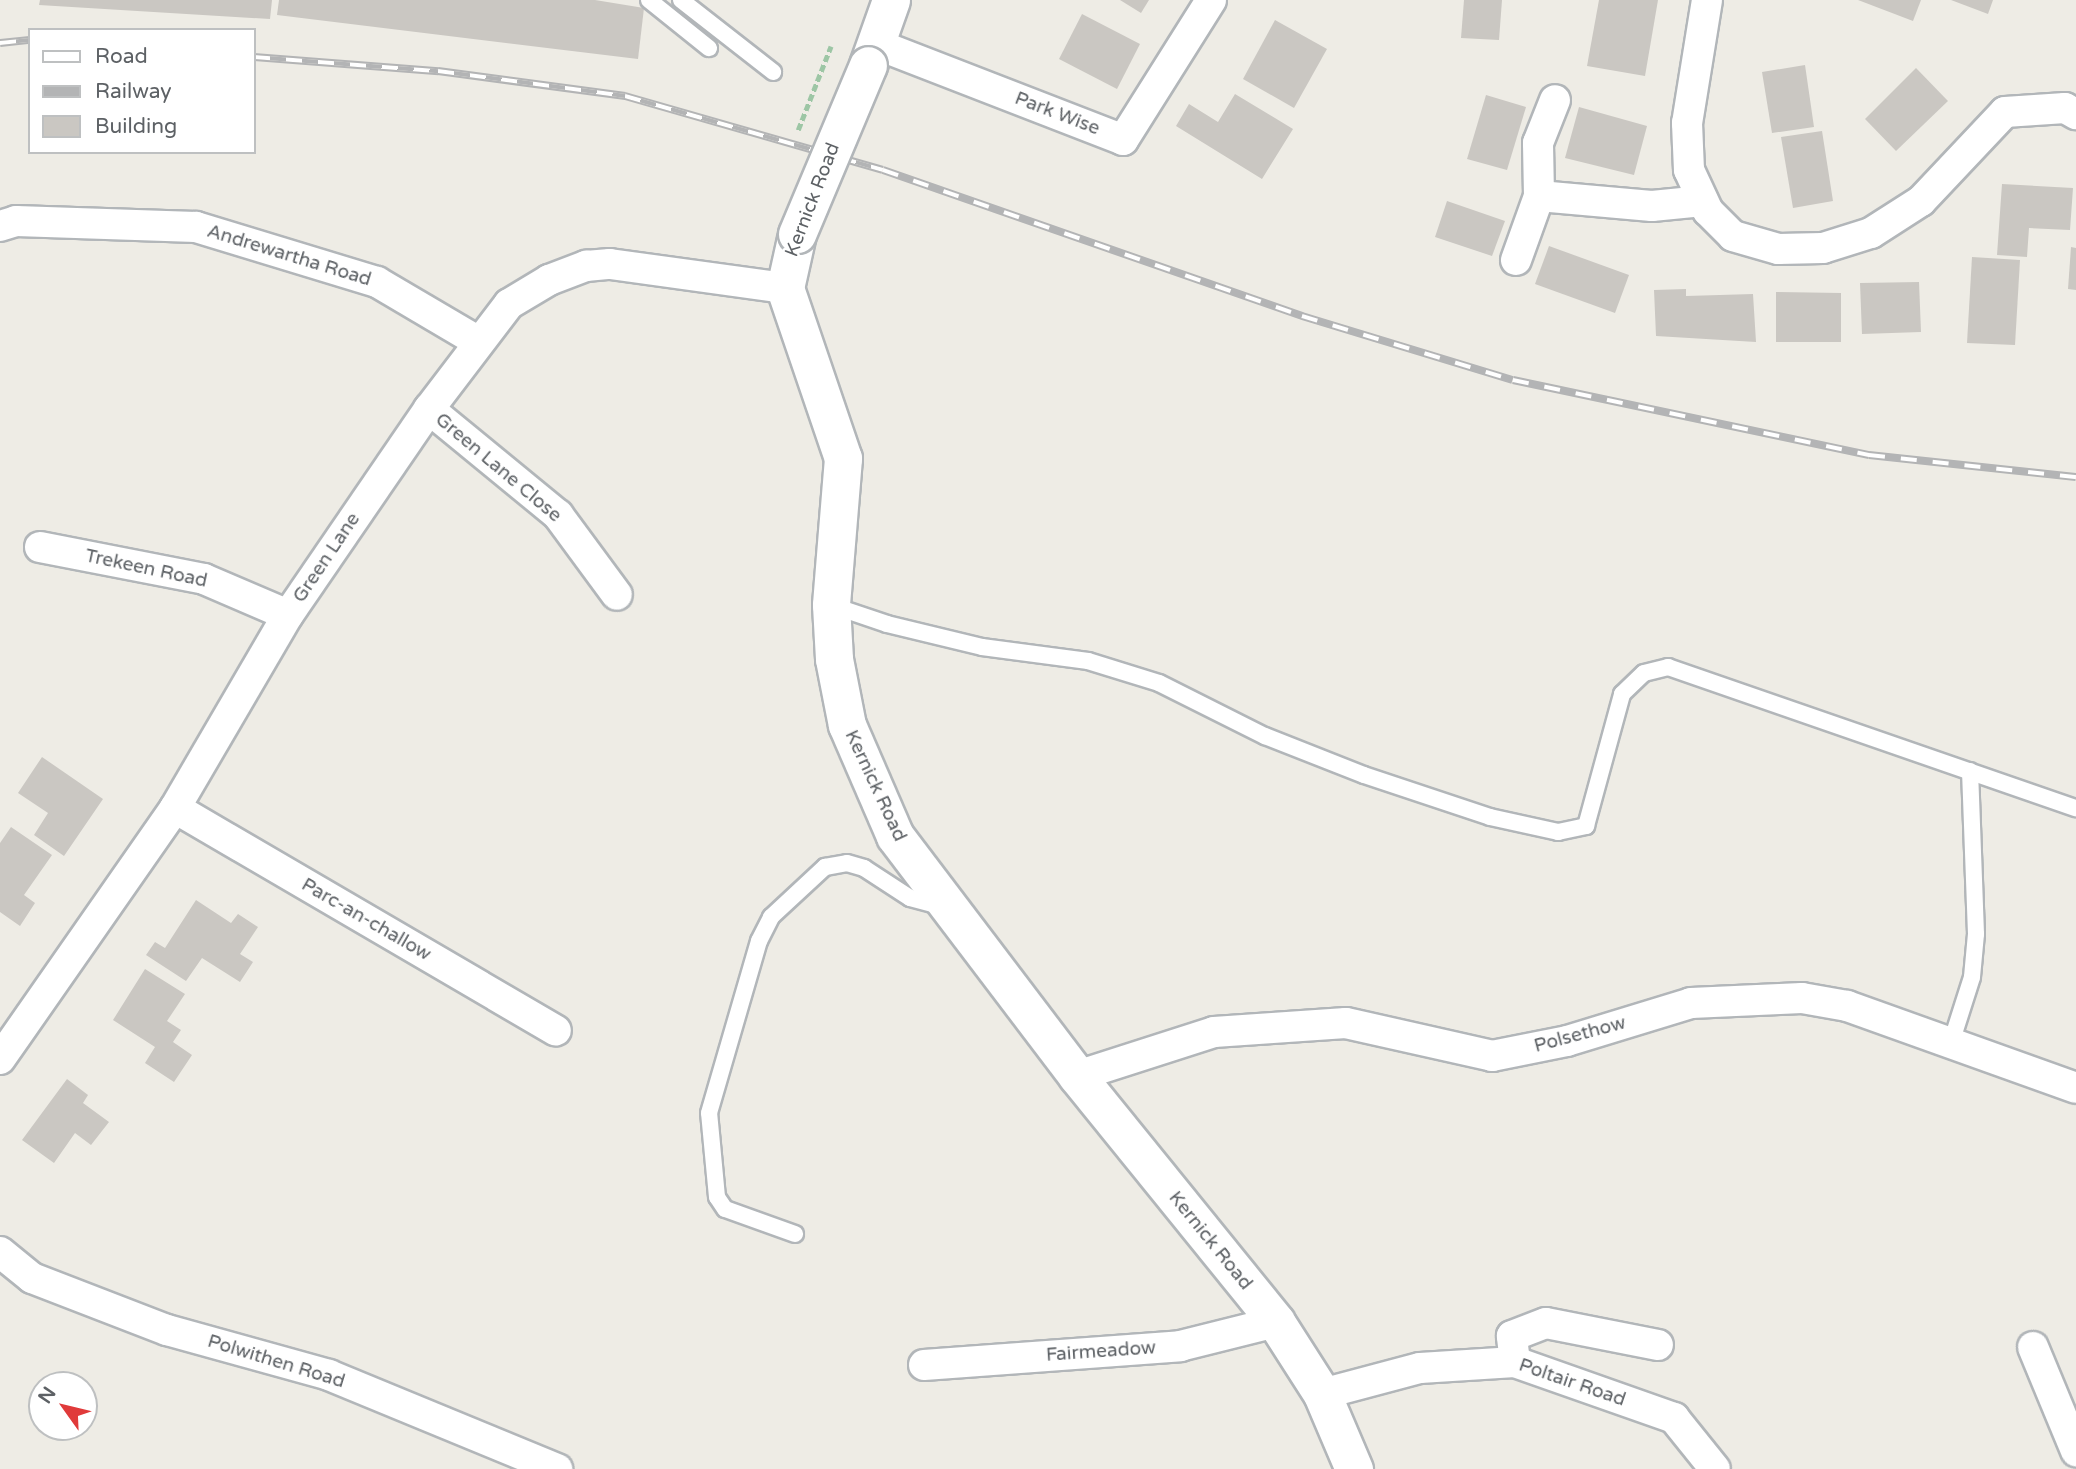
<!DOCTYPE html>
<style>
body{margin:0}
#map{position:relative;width:2076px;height:1469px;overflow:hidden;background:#eeece5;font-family:"Varela Round",sans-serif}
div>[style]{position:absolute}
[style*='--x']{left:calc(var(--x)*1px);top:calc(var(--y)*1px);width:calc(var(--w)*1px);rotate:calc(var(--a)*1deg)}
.building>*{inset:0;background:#cac7c2}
.roads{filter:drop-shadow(2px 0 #b2b6b9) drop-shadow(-2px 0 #b2b6b9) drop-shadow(0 2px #b2b6b9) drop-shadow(0 -2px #b2b6b9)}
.service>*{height:16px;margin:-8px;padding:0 8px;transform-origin:8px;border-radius:8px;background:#fff}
.minor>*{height:30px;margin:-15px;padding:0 15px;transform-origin:15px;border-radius:15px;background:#fff}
.tertiary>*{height:37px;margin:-18.5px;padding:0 18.5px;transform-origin:18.5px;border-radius:18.5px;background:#fff}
.rail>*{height:8px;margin-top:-4px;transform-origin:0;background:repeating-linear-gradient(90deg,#fff 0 16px,#b3b4b5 0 32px);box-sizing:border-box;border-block:2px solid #b3b4b5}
.path-bridge>*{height:4.5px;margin-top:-2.25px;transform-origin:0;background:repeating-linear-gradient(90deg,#9dc6a5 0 7px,transparent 0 10.5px)}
.bridges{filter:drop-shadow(2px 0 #b2b6b9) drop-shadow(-2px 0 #b2b6b9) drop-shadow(0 2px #b2b6b9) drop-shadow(0 -2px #b2b6b9)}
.tertiary-bridge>*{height:37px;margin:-18.5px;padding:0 18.5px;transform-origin:18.5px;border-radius:18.5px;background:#fff}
span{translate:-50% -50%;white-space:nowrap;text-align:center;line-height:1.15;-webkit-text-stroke:5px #fff;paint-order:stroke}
.street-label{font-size:19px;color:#5d6165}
.legend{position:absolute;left:28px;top:28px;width:228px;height:126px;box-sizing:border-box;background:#fff;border:2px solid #bec0c1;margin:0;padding:9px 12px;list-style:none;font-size:21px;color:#5d6165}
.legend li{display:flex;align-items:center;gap:14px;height:35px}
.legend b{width:35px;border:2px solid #bec0c1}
.north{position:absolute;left:28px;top:1371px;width:70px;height:70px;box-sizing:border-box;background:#fff;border:2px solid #bec0c1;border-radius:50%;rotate:304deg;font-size:19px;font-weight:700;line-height:28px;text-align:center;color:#5d6165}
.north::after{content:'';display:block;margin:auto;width:24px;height:32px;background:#e03a3a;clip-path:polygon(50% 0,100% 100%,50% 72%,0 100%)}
</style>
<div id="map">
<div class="building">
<div style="clip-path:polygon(40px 0,272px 0,270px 19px,39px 5px)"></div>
<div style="clip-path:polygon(279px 0,595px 0,644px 8px,638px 59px,277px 15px)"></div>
<div style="clip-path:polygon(1120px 0,1149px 0,1141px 13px)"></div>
<div style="clip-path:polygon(1464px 0,1502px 0,1499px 40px,1461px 38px)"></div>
<div style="clip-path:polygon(1599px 0,1658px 0,1645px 76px,1587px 66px)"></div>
<div style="clip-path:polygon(1858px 0,1921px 0,1913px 21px)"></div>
<div style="clip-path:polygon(1951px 0,1993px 0,1988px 14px)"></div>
<div style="clip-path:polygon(1082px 14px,1140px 44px,1117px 89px,1059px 59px)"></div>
<div style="clip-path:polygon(1275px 20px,1327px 49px,1294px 108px,1243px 79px)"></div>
<div style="clip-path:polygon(1805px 65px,1814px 127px,1772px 133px,1762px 72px)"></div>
<div style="clip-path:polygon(1916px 68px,1948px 101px,1896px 151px,1865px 119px)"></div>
<div style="clip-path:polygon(1235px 94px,1293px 129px,1262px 179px,1176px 126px,1189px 104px,1218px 122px)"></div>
<div style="clip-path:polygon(1486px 95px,1526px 107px,1507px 170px,1467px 159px)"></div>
<div style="clip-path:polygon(1579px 107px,1647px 126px,1634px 175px,1565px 158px)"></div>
<div style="clip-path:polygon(1822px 131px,1833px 201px,1793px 208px,1781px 137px)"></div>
<div style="clip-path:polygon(2002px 184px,2073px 188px,2070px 230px,2029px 228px,2027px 257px,1997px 255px)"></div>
<div style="clip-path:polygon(1447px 201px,1505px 221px,1492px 256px,1435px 237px)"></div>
<div style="clip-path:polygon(1549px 246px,1629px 275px,1615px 313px,1535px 284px)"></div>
<div style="clip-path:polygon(2071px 247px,2076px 248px,2076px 290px,2068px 289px)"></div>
<div style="clip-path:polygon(1972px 257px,2020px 260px,2015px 345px,1967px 343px)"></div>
<div style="clip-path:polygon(1919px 282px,1921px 332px,1862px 334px,1860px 283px)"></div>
<div style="clip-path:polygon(1686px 289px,1686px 296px,1753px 294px,1756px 342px,1656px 336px,1654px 290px)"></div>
<div style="clip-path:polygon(1776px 292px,1841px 293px,1841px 342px,1776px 342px)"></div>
<div style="clip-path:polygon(42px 757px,103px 799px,64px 856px,34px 835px,48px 813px,18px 793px)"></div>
<div style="clip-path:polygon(11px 827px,52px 855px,24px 895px,35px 903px,20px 926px,0 912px,0 843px)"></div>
<div style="clip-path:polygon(196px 900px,231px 923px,238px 914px,258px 927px,240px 954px,253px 962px,240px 982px,202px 958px,186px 981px,146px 955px,155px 942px,165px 948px)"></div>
<div style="clip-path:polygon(145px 969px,185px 994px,167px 1021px,181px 1030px,173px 1042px,192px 1055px,174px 1082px,145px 1063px,155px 1047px,113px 1020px)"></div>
<div style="clip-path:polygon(67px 1079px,88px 1095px,83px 1103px,109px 1122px,91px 1145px,75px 1133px,54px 1163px,22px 1140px)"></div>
</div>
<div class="roads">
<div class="service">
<div style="--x:649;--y:0;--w:77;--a:38.7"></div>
<div style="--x:681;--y:0;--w:117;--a:38"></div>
<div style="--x:831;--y:605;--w:59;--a:18.7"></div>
<div style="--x:887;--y:624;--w:98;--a:13.6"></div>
<div style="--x:982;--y:647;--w:107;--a:7.5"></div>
<div style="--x:1088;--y:661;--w:74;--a:17.2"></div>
<div style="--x:1159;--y:683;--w:119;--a:26.6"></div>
<div style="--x:1265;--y:736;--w:106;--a:21.5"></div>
<div style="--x:1364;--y:775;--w:133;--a:18.4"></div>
<div style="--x:1490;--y:817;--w:70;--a:12.4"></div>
<div style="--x:1558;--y:832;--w:29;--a:-12"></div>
<div style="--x:1586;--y:826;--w:137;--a:-74.7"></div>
<div style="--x:1622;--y:694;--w:30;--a:-44"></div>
<div style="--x:1644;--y:673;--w:25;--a:-14"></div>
<div style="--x:1668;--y:667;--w:432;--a:19.1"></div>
<div style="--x:1951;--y:1043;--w:69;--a:-72.3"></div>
<div style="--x:1972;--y:977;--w:43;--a:-84.7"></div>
<div style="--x:1976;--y:934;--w:163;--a:-92.1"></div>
<div style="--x:795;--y:1234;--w:74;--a:-160.3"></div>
<div style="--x:725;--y:1209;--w:14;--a:-124"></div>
<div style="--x:717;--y:1197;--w:84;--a:-95.4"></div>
<div style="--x:709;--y:1113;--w:179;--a:-73.8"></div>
<div style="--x:759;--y:941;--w:27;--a:-63"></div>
<div style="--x:771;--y:917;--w:74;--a:-42.8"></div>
<div style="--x:825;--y:867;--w:22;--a:-10"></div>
<div style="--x:847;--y:863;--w:18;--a:16"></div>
<div style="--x:864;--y:868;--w:55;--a:33.1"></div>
<div style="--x:910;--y:898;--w:34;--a:15"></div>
</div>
<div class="minor">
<div style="--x:1707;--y:0;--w:125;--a:99.2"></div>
<div style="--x:1687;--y:123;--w:47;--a:87.6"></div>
<div style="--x:1689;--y:170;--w:45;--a:65.1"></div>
<div style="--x:1708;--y:211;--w:35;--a:45"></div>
<div style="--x:1733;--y:236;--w:47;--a:16.1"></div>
<div style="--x:1778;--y:249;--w:45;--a:-1.3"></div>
<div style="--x:1823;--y:248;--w:50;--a:-17.4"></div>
<div style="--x:1871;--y:233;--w:59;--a:-32.6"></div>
<div style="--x:1921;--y:201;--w:122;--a:-46.7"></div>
<div style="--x:2005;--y:112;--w:60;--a:-3.8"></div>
<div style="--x:2065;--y:108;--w:13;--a:29"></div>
<div style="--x:876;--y:44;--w:265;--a:21.2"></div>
<div style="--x:1123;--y:140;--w:165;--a:-57.8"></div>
<div style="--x:1539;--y:196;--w:113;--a:5.1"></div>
<div style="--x:1652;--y:206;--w:51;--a:-5.6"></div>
<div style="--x:0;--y:226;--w:17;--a:-17"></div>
<div style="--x:16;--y:221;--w:180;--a:1.9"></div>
<div style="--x:196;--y:227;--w:189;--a:16.9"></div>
<div style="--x:377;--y:282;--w:118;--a:30.5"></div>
<div style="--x:1516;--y:260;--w:68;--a:-70.2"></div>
<div style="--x:1539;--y:196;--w:53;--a:-91.1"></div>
<div style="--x:1538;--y:143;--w:46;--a:-68.4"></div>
<div style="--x:429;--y:409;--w:167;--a:39.4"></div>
<div style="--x:558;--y:515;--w:99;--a:53.6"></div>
<div style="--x:40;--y:547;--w:167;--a:11"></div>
<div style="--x:204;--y:579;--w:91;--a:23.2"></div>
<div style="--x:175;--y:808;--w:441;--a:30.3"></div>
<div style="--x:0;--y:1059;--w:306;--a:-55.1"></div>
<div style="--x:175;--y:808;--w:224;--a:-59.7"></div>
<div style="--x:288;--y:615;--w:250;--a:-55.6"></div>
<div style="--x:429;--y:409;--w:132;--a:-52.7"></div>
<div style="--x:509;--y:304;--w:47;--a:-31"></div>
<div style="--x:549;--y:280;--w:40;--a:-21"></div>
<div style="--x:586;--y:266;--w:24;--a:-5"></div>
<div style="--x:610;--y:264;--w:177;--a:7.8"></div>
<div style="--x:1077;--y:1076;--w:144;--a:-17.8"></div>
<div style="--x:1214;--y:1032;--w:132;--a:-3.9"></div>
<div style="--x:1346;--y:1023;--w:150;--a:12.7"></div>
<div style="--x:1492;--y:1056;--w:76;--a:-11.3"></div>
<div style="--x:1567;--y:1041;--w:130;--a:-17"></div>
<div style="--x:1691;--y:1003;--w:111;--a:-2.6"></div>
<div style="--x:1802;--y:998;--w:46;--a:10.1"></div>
<div style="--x:1847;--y:1006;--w:243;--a:19.7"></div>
<div style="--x:0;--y:1252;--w:41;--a:39.1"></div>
<div style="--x:32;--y:1278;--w:145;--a:21.1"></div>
<div style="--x:167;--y:1330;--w:168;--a:15.5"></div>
<div style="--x:329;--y:1375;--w:247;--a:22.4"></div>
<div style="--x:2033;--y:1347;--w:113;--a:67.5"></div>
<div style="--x:1515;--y:1362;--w:26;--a:-97"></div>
<div style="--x:1512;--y:1336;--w:36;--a:-21"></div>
<div style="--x:1546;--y:1323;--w:114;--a:11.1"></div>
<div style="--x:924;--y:1365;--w:257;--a:-4.2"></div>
<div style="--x:1180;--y:1346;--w:99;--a:-14"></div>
<div style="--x:1322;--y:1394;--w:101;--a:-14.9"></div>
<div style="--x:1420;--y:1368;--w:95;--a:-3.6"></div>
<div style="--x:1515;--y:1362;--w:169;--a:19.4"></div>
<div style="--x:1674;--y:1418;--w:65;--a:51.2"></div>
</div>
<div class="tertiary">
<div style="--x:868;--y:65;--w:69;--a:-70.5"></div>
<div style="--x:797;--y:234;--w:55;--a:102.5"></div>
<div style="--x:785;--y:288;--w:180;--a:71.2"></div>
<div style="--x:843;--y:458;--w:147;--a:94.7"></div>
<div style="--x:831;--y:605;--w:54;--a:86.8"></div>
<div style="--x:834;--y:659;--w:67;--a:78.9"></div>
<div style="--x:847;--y:725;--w:121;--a:66.6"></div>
<div style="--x:895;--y:836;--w:301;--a:52.8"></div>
<div style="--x:1077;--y:1076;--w:316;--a:51"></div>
<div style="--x:1276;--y:1322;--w:85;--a:57.4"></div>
<div style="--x:1322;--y:1394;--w:82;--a:66.9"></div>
</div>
</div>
<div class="rail">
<div style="--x:0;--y:43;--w:30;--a:-6"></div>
<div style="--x:254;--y:57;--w:185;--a:4.4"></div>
<div style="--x:438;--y:71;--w:189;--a:7.6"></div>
<div style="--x:625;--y:96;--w:268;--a:16"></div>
<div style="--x:883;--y:170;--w:444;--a:19.2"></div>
<div style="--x:1302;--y:316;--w:220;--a:16.9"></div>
<div style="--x:1513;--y:380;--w:364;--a:11.9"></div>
<div style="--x:1869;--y:455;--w:208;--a:6.1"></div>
</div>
<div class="path-bridge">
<div style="--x:798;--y:130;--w:90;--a:-68.6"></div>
</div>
<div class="bridges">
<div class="tertiary-bridge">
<div style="--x:797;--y:234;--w:183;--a:-67.2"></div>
</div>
</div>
<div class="street-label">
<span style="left:1057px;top:114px;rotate:21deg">Park Wise</span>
<span style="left:813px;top:200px;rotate:-69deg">Kernick Road</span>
<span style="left:289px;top:256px;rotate:17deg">Andrewartha Road</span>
<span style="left:498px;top:468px;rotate:40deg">Green Lane Close</span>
<span style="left:327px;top:558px;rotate:-56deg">Green Lane</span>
<span style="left:146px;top:569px;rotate:12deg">Trekeen Road</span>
<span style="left:875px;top:786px;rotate:65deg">Kernick Road</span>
<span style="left:366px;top:920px;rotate:30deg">Parc-an-challow</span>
<span style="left:1580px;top:1035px;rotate:-15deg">Polsethow</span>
<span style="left:1210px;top:1241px;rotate:51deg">Kernick Road</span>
<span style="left:1101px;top:1352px;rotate:-4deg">Fairmeadow</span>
<span style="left:276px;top:1362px;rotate:17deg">Polwithen Road</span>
<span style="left:1572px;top:1383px;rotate:19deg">Poltair Road</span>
</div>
<ul class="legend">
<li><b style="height:9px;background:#fff"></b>Road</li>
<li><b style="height:9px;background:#b3b4b5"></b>Railway</li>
<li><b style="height:19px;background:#cac7c2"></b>Building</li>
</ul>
<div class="north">N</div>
</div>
